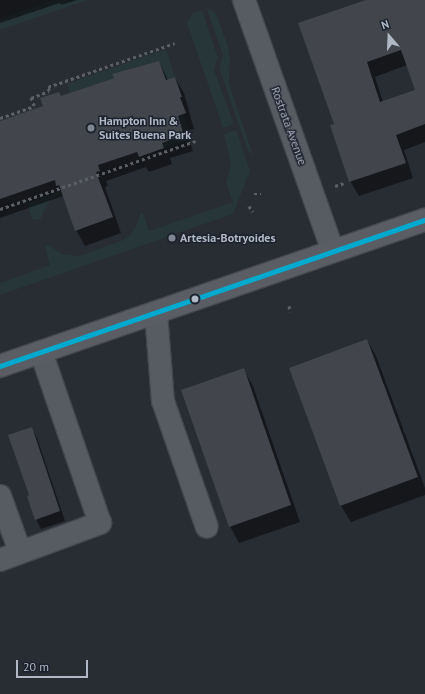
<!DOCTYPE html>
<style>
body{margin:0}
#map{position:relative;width:425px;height:694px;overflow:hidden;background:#282c33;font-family:"PT Sans",sans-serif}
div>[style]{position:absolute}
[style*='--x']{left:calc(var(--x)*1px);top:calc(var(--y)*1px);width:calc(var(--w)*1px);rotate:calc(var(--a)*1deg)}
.green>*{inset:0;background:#263639}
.shadow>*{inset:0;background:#0007}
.building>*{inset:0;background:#42464c}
.path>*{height:2.5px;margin-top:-1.25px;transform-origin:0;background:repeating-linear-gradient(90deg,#5b5f66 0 3px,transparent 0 6px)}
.roads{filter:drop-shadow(1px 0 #44474c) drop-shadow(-1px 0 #44474c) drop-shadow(0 1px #44474c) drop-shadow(0 -1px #44474c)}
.minor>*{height:22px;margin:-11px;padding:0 11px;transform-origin:11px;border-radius:11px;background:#575b62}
.major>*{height:22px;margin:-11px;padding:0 11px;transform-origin:11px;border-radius:11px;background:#5a5d64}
.bus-1>*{height:5px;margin:-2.5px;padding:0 2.5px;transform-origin:2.5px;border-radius:2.5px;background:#00a9ce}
.dots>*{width:11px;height:11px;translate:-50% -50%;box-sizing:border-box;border:2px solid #1c222e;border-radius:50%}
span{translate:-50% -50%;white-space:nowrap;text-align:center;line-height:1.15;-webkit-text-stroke:3px #1c222e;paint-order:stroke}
.poi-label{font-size:12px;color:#b1b8c5;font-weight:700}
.left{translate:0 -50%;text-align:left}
.street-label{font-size:12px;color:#b1b8c5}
.north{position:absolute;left:369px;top:16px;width:40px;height:40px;-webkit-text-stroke:3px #1c222e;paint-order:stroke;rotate:341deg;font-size:11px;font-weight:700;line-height:16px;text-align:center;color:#b1b8c5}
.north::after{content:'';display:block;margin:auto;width:14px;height:18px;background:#b1b8c5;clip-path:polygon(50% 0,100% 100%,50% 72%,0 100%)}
.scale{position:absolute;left:16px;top:660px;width:72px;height:18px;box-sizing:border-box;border:2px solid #b1b8c5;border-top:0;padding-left:5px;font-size:12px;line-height:14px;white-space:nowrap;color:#b1b8c5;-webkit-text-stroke:3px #1c222e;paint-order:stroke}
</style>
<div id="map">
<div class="green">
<div style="clip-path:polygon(54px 0,88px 0,0 30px,0 19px)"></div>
<div style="clip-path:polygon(207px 9px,213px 11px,216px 14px,228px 46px,230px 58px,229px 83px,253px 155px,248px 151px,219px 68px,223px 56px)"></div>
<div style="clip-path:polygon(202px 10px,218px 58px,214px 70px,234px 124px,223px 128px,187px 23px,193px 13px)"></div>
<div style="clip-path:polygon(166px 49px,175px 77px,166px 80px,159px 61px,113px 74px,114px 78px,70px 93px,67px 84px)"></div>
<div style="clip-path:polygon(183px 114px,192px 139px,164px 148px,162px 143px,184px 135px,178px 116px)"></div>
<div style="clip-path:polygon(236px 130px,250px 171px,233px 214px,0 295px,0 283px,50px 265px,45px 246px,49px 245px,62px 254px,79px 256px,121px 241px,129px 236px,135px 228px,141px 213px,143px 214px,149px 231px,233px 202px,226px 183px,231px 165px,224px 134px)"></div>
<div style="clip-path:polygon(61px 191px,62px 193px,51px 200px,47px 205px,41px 218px,36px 220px,32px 219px,27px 203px)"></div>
</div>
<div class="shadow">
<div style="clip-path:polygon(0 0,77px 0,61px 5px,60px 3px,0 23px)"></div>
<div style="clip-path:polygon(evenodd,369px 0,425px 0,425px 142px,404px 150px,413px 178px,359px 196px,350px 181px,335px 125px,369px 0,407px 65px,417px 90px,383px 102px,375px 77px,407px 65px)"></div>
<div style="clip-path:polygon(159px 62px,168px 80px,175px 78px,184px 93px,194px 129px,186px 131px,193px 151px,170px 158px,172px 164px,149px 172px,146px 167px,106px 181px,108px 186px,105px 187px,121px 233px,85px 246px,76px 230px,63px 196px,0 218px,0 122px,44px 107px,61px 97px)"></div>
<div style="clip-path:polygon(367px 340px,376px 356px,425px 488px,425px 495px,351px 522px,341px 506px,290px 368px)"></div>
<div style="clip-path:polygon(243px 369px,253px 386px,300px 522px,239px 543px,230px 526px)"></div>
<div style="clip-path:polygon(31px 428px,37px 438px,65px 521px,41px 529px,36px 519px,31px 496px)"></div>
</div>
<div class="building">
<div style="clip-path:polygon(evenodd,366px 0,425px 0,425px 124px,396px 135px,406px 163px,349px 182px,330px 125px,334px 124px,298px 23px,366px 0,401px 50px,415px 90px,380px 102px,367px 62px,401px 50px)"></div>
<div style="clip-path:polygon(159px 61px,166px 80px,175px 77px,182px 97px,180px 97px,186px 113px,178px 116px,184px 135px,162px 143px,164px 148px,139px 157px,137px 152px,98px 165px,100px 171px,96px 172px,113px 217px,75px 231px,59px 185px,56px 186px,55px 180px,0 199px,0 121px,43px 106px,40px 98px,59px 92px,61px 96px,114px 78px,112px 74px)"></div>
<div style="clip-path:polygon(367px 339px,418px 477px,340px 506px,289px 368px)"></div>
<div style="clip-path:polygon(244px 368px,291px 505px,229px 527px,181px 390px)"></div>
<div style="clip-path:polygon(32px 427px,60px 511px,35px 520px,27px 496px,29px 495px,8px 435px)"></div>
</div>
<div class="path">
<div style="--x:0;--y:118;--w:36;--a:-19"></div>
<div style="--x:34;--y:106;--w:9;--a:-111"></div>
<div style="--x:31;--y:98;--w:19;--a:-21"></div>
<div style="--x:49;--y:91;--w:4;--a:-104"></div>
<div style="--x:48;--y:87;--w:134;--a:-19.1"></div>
<div style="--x:335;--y:186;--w:9;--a:-18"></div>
<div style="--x:254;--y:194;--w:7;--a:0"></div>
<div style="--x:249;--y:206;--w:7;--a:56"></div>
<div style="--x:0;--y:209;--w:207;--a:-19.2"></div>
<div style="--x:289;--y:306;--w:6;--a:72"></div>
</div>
<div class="roads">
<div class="minor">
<div style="--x:244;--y:0;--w:266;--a:70.5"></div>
<div style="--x:156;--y:313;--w:88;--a:85.5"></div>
<div style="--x:163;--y:401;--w:133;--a:70.8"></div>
<div style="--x:0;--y:496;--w:59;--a:70.3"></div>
<div style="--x:0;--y:560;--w:107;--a:-20.3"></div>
<div style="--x:100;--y:523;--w:181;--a:-109"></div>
</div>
<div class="major">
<div style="--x:0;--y:366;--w:449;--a:-19"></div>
</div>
</div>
<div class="bus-1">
<div style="--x:0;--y:366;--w:449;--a:-19"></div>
</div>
<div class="dots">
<div style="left:91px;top:128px;background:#818792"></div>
<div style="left:172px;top:238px;background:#818792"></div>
<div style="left:195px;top:299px;background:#b1b8c5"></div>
</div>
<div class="poi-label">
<span class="left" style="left:99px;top:128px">Hampton Inn &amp;<br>Suites Buena Park</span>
<span class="left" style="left:180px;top:238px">Artesia-Botryoides</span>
</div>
<div class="street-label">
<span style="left:289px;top:126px;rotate:70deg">Rostrata Avenue</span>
</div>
<div class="north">N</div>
<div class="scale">20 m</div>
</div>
